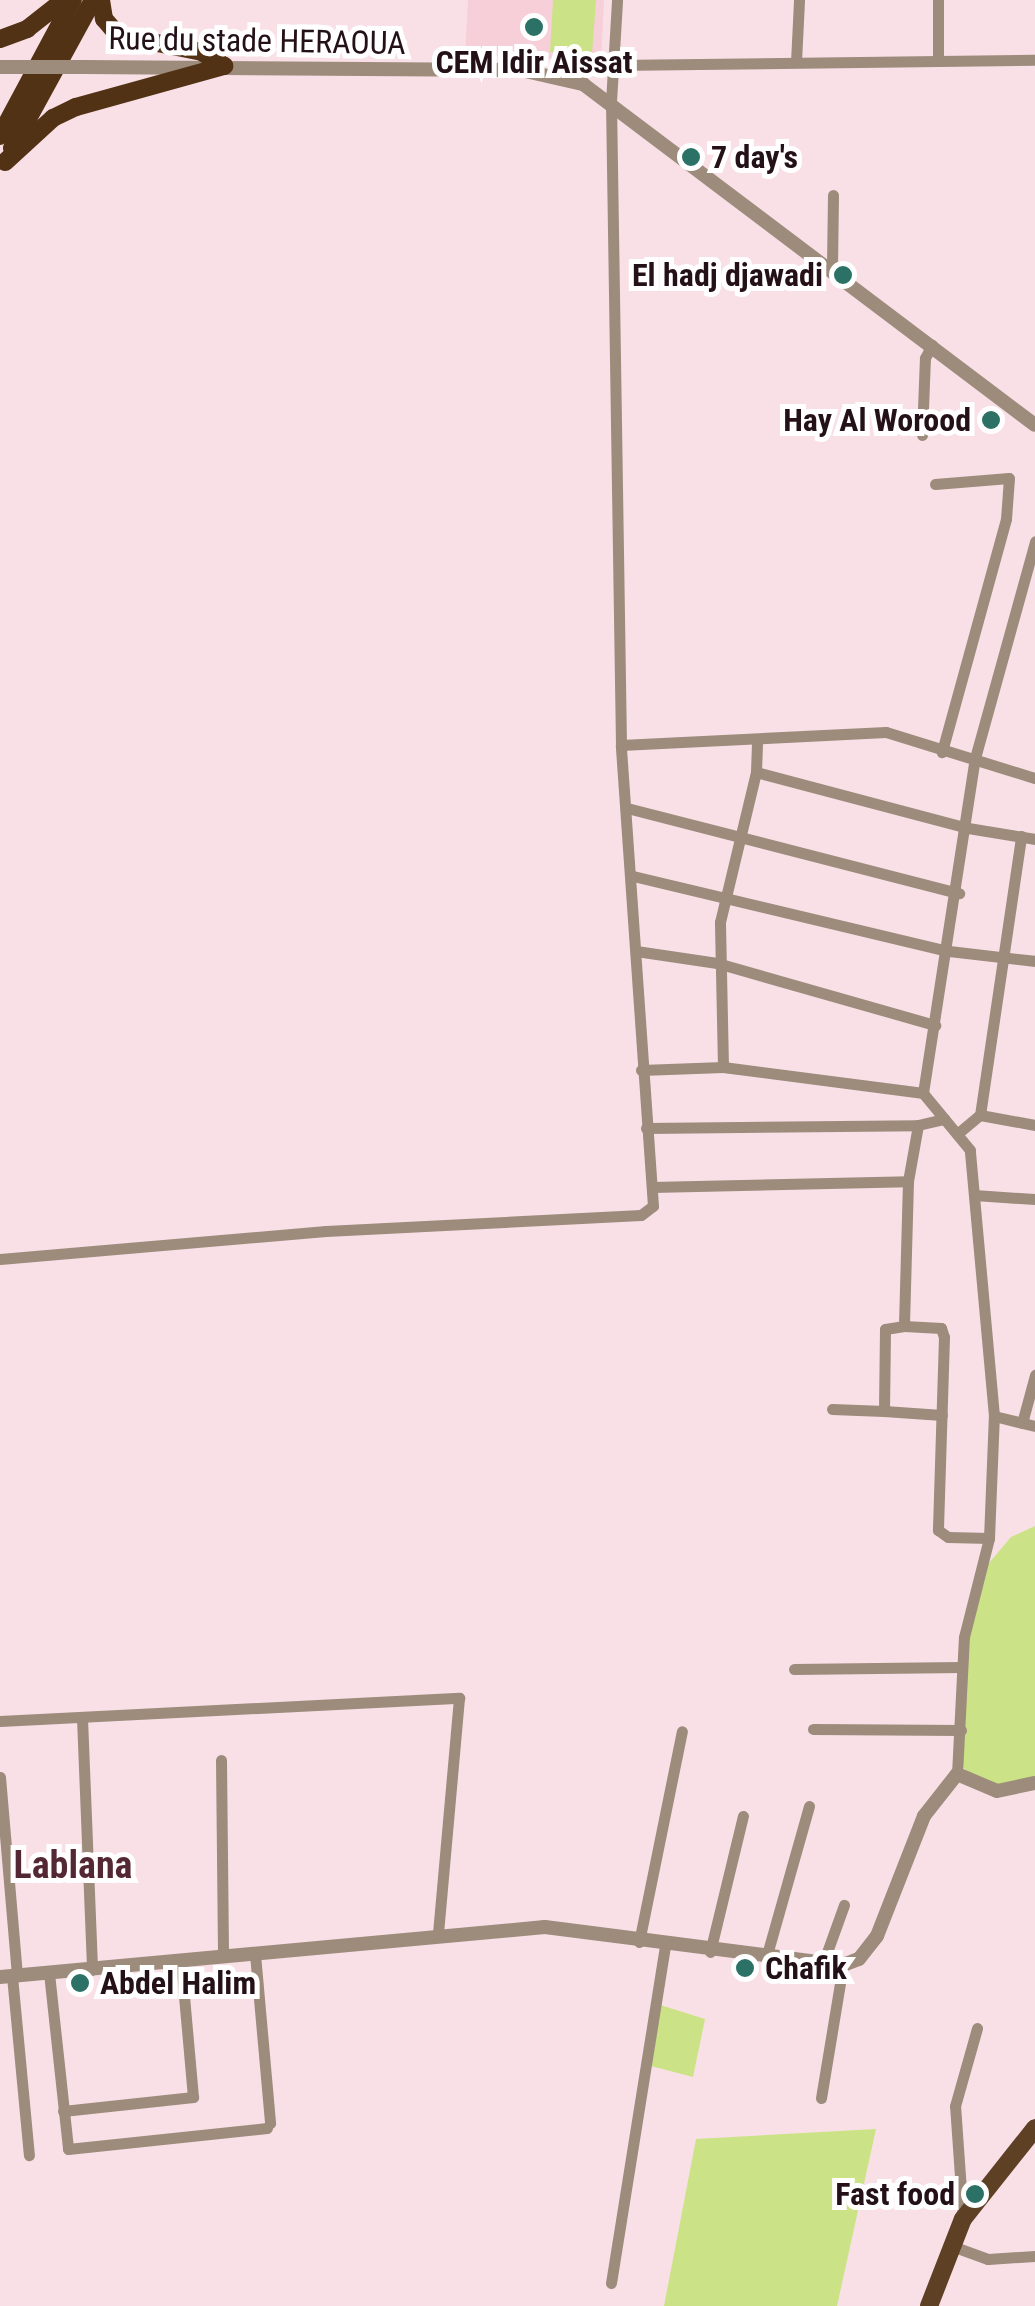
<!DOCTYPE html>
<style>
body{margin:0}
#map{position:relative;width:1035px;height:2306px;overflow:hidden;background:#f8e0e6;font-family:"Roboto Condensed",sans-serif}
div>[style]{position:absolute}
[style*='--x']{left:calc(var(--x)*1px);top:calc(var(--y)*1px);width:calc(var(--w)*1px);rotate:calc(var(--a)*1deg)}
.built>*{inset:0;background:#f7cfd9}
.green>*{inset:0;background:#cbe386}
.minor>*{height:11px;margin:-5.5px;padding:0 5.5px;transform-origin:5.5px;border-radius:5.5px;background:#9d8b7c}
.tertiary>*{height:14px;margin:-7px;padding:0 7px;transform-origin:7px;border-radius:7px;background:#9d8b7c}
.primary>*{height:18px;margin:-9px;padding:0 9px;transform-origin:9px;border-radius:9px;background:#5e4025}
.trunk>*{height:18px;margin:-9px;padding:0 9px;transform-origin:9px;border-radius:9px;background:#523214}
.tertiary-bridge>*{height:14px;margin:-7px;padding:0 7px;transform-origin:7px;border-radius:7px;background:#9d8b7c}
.dots>*{width:28px;height:28px;translate:-50% -50%;box-sizing:border-box;border:5px solid #fff;border-radius:50%}
span{translate:-50% -50%;white-space:nowrap;text-align:center;line-height:1.15;-webkit-text-stroke:10px #fff;paint-order:stroke}
.street-label{font-size:32px;color:#241117}
.poi-label{font-size:32px;color:#241117;font-weight:700}
.left{translate:0 -50%;text-align:left}
.right{translate:-100% -50%;text-align:right}
.quarter-label{font-size:38px;color:#542735;font-weight:700}
</style>
<div id="map">
<div class="built">
<div style="clip-path:polygon(468px 0,604px 0,601px 62px,465px 54px)"></div>
</div>
<div class="green">
<div style="clip-path:polygon(553px 0,596px 0,592px 54px,550px 52px)"></div>
<div style="clip-path:polygon(1035px 1526px,1035px 1781px,1004px 1788px,971px 1777px,958px 1760px,958px 1719px,978px 1576px,1011px 1537px)"></div>
<div style="clip-path:polygon(654px 2003px,705px 2019px,693px 2077px,651px 2066px)"></div>
<div style="clip-path:polygon(876px 2129px,837px 2306px,664px 2306px,696px 2139px)"></div>
</div>
<div class="minor">
<div style="--x:938;--y:61;--w:61;--a:-90"></div>
<div style="--x:796;--y:62;--w:62;--a:-87.2"></div>
<div style="--x:614;--y:65;--w:421;--a:-0.7"></div>
<div style="--x:832;--y:267;--w:72;--a:-89.2"></div>
<div style="--x:922;--y:435;--w:77;--a:-87.8"></div>
<div style="--x:925;--y:358;--w:15;--a:-62"></div>
<div style="--x:935;--y:484;--w:74;--a:-4.6"></div>
<div style="--x:1009;--y:478;--w:41;--a:94.2"></div>
<div style="--x:1006;--y:519;--w:242;--a:105.4"></div>
<div style="--x:621;--y:745;--w:265;--a:-2.8"></div>
<div style="--x:886;--y:732;--w:156;--a:17.2"></div>
<div style="--x:756;--y:772;--w:219;--a:14.8"></div>
<div style="--x:968;--y:828;--w:68;--a:9.3"></div>
<div style="--x:627;--y:808;--w:343;--a:14.4"></div>
<div style="--x:633;--y:876;--w:325;--a:13.4"></div>
<div style="--x:949;--y:951;--w:87;--a:6.6"></div>
<div style="--x:636;--y:951;--w:82;--a:8.4"></div>
<div style="--x:717;--y:963;--w:227;--a:15.9"></div>
<div style="--x:723;--y:1067;--w:145;--a:-91.2"></div>
<div style="--x:720;--y:922;--w:154;--a:-76.5"></div>
<div style="--x:756;--y:772;--w:31;--a:-88"></div>
<div style="--x:641;--y:1070;--w:82;--a:-2.1"></div>
<div style="--x:723;--y:1067;--w:202;--a:7.4"></div>
<div style="--x:980;--y:1115;--w:56;--a:10.3"></div>
<div style="--x:918;--y:1125;--w:57;--a:100.1"></div>
<div style="--x:908;--y:1181;--w:145;--a:91.6"></div>
<div style="--x:904;--y:1326;--w:37;--a:3"></div>
<div style="--x:941;--y:1328;--w:9;--a:72"></div>
<div style="--x:944;--y:1337;--w:193;--a:91.8"></div>
<div style="--x:938;--y:1530;--w:12;--a:35"></div>
<div style="--x:948;--y:1537;--w:41;--a:1.4"></div>
<div style="--x:646;--y:1128;--w:272;--a:-0.6"></div>
<div style="--x:918;--y:1125;--w:27;--a:-13"></div>
<div style="--x:957;--y:1134;--w:30;--a:-40"></div>
<div style="--x:980;--y:1115;--w:282;--a:-81.6"></div>
<div style="--x:652;--y:1187;--w:256;--a:-1.3"></div>
<div style="--x:974;--y:1195;--w:61;--a:3.8"></div>
<div style="--x:0;--y:1259;--w:327;--a:-4.9"></div>
<div style="--x:326;--y:1231;--w:315;--a:-2.9"></div>
<div style="--x:641;--y:1215;--w:15;--a:-37"></div>
<div style="--x:653;--y:1206;--w:462;--a:-94"></div>
<div style="--x:621;--y:745;--w:643;--a:-90.89"></div>
<div style="--x:611;--y:102;--w:102;--a:-86.6"></div>
<div style="--x:904;--y:1326;--w:19;--a:171"></div>
<div style="--x:885;--y:1329;--w:82;--a:90.7"></div>
<div style="--x:884;--y:1411;--w:58;--a:3.9"></div>
<div style="--x:832;--y:1409;--w:52;--a:2.2"></div>
<div style="--x:994;--y:1416;--w:42;--a:13.7"></div>
<div style="--x:1022;--y:1423;--w:50;--a:-74.8"></div>
<div style="--x:794;--y:1669;--w:167;--a:-0.7"></div>
<div style="--x:82;--y:1718;--w:252;--a:87.7"></div>
<div style="--x:0;--y:1721;--w:460;--a:-2.9"></div>
<div style="--x:459;--y:1698;--w:238;--a:95.1"></div>
<div style="--x:813;--y:1729;--w:148;--a:0.4"></div>
<div style="--x:221;--y:1760;--w:196;--a:89.4"></div>
<div style="--x:957;--y:1774;--w:137;--a:-87.1"></div>
<div style="--x:964;--y:1637;--w:102;--a:-75.8"></div>
<div style="--x:989;--y:1538;--w:122;--a:-87.7"></div>
<div style="--x:994;--y:1416;--w:267;--a:-95.2"></div>
<div style="--x:970;--y:1150;--w:74;--a:-129.5"></div>
<div style="--x:923;--y:1093;--w:339;--a:-81.2"></div>
<div style="--x:975;--y:758;--w:225;--a:-74.5"></div>
<div style="--x:0;--y:1777;--w:200;--a:85.1"></div>
<div style="--x:639;--y:1942;--w:215;--a:-78.5"></div>
<div style="--x:710;--y:1952;--w:140;--a:-76.4"></div>
<div style="--x:255;--y:1954;--w:170;--a:84.9"></div>
<div style="--x:766;--y:1958;--w:158;--a:-74.2"></div>
<div style="--x:822;--y:1966;--w:65;--a:-70.2"></div>
<div style="--x:49;--y:1973;--w:177;--a:83.8"></div>
<div style="--x:68;--y:2149;--w:200;--a:-6"></div>
<div style="--x:12;--y:1976;--w:180;--a:84.6"></div>
<div style="--x:821;--y:2098;--w:135;--a:-80.6"></div>
<div style="--x:63;--y:2111;--w:131;--a:-6.1"></div>
<div style="--x:193;--y:2097;--w:136;--a:-95.1"></div>
<div style="--x:963;--y:2219;--w:113;--a:-94"></div>
<div style="--x:955;--y:2106;--w:81;--a:-74.2"></div>
<div style="--x:952;--y:2246;--w:38;--a:20"></div>
<div style="--x:988;--y:2259;--w:47;--a:-3.7"></div>
<div style="--x:611;--y:2283;--w:342;--a:-80.9"></div>
</div>
<div class="tertiary">
<div style="--x:0;--y:67;--w:21;--a:0"></div>
<div style="--x:82;--y:67;--w:439;--a:0.4"></div>
<div style="--x:521;--y:70;--w:64;--a:12.7"></div>
<div style="--x:583;--y:84;--w:566;--a:37.03"></div>
<div style="--x:0;--y:1977;--w:547;--a:-5.24"></div>
<div style="--x:545;--y:1927;--w:300;--a:7.3"></div>
<div style="--x:843;--y:1965;--w:17;--a:-21"></div>
<div style="--x:859;--y:1959;--w:29;--a:-52"></div>
<div style="--x:877;--y:1936;--w:129;--a:-68.6"></div>
<div style="--x:924;--y:1816;--w:53;--a:-51.8"></div>
<div style="--x:957;--y:1774;--w:43;--a:23"></div>
<div style="--x:997;--y:1791;--w:39;--a:-12"></div>
</div>
<div class="primary">
<div style="--x:929;--y:2306;--w:93;--a:-68.7"></div>
<div style="--x:963;--y:2219;--w:116;--a:-51.6"></div>
</div>
<div class="trunk">
<div style="--x:0;--y:39;--w:29;--a:-20"></div>
<div style="--x:27;--y:29;--w:47;--a:-38.1"></div>
<div style="--x:0;--y:136;--w:154;--a:-61.8"></div>
<div style="--x:12;--y:148;--w:169;--a:-61.3"></div>
<div style="--x:5;--y:162;--w:65;--a:-42.5"></div>
<div style="--x:53;--y:118;--w:25;--a:-26"></div>
<div style="--x:76;--y:107;--w:154;--a:-15.5"></div>
<div style="--x:224;--y:66;--w:26;--a:-148"></div>
<div style="--x:202;--y:52;--w:86;--a:-168.6"></div>
<div style="--x:118;--y:35;--w:21;--a:-131"></div>
<div style="--x:104;--y:19;--w:19;--a:-99"></div>
</div>
<div class="tertiary-bridge">
<div style="--x:21;--y:67;--w:61;--a:0"></div>
</div>
<div class="dots">
<div style="left:534px;top:27px;background:#2b7166"></div>
<div style="left:691px;top:157px;background:#2b7166"></div>
<div style="left:843px;top:275px;background:#2b7166"></div>
<div style="left:991px;top:420px;background:#2b7166"></div>
<div style="left:745px;top:1968px;background:#2b7166"></div>
<div style="left:80px;top:1983px;background:#2b7166"></div>
<div style="left:975px;top:2194px;background:#2b7166"></div>
</div>
<div class="street-label">
<span style="left:257px;top:41px;rotate:1deg">Rue du stade HERAOUA</span>
</div>
<div class="poi-label">
<span style="left:534px;top:62px">CEM Idir Aissat</span>
<span class="left" style="left:711px;top:157px">7 day's</span>
<span class="right" style="left:823px;top:275px">El hadj djawadi</span>
<span class="right" style="left:971px;top:420px">Hay Al Worood</span>
<span class="left" style="left:765px;top:1968px">Chafik</span>
<span class="left" style="left:100px;top:1983px">Abdel Halim</span>
<span class="right" style="left:955px;top:2194px">Fast food</span>
</div>
<div class="quarter-label">
<span style="left:73px;top:1866px">Lablana</span>
</div>
</div>
